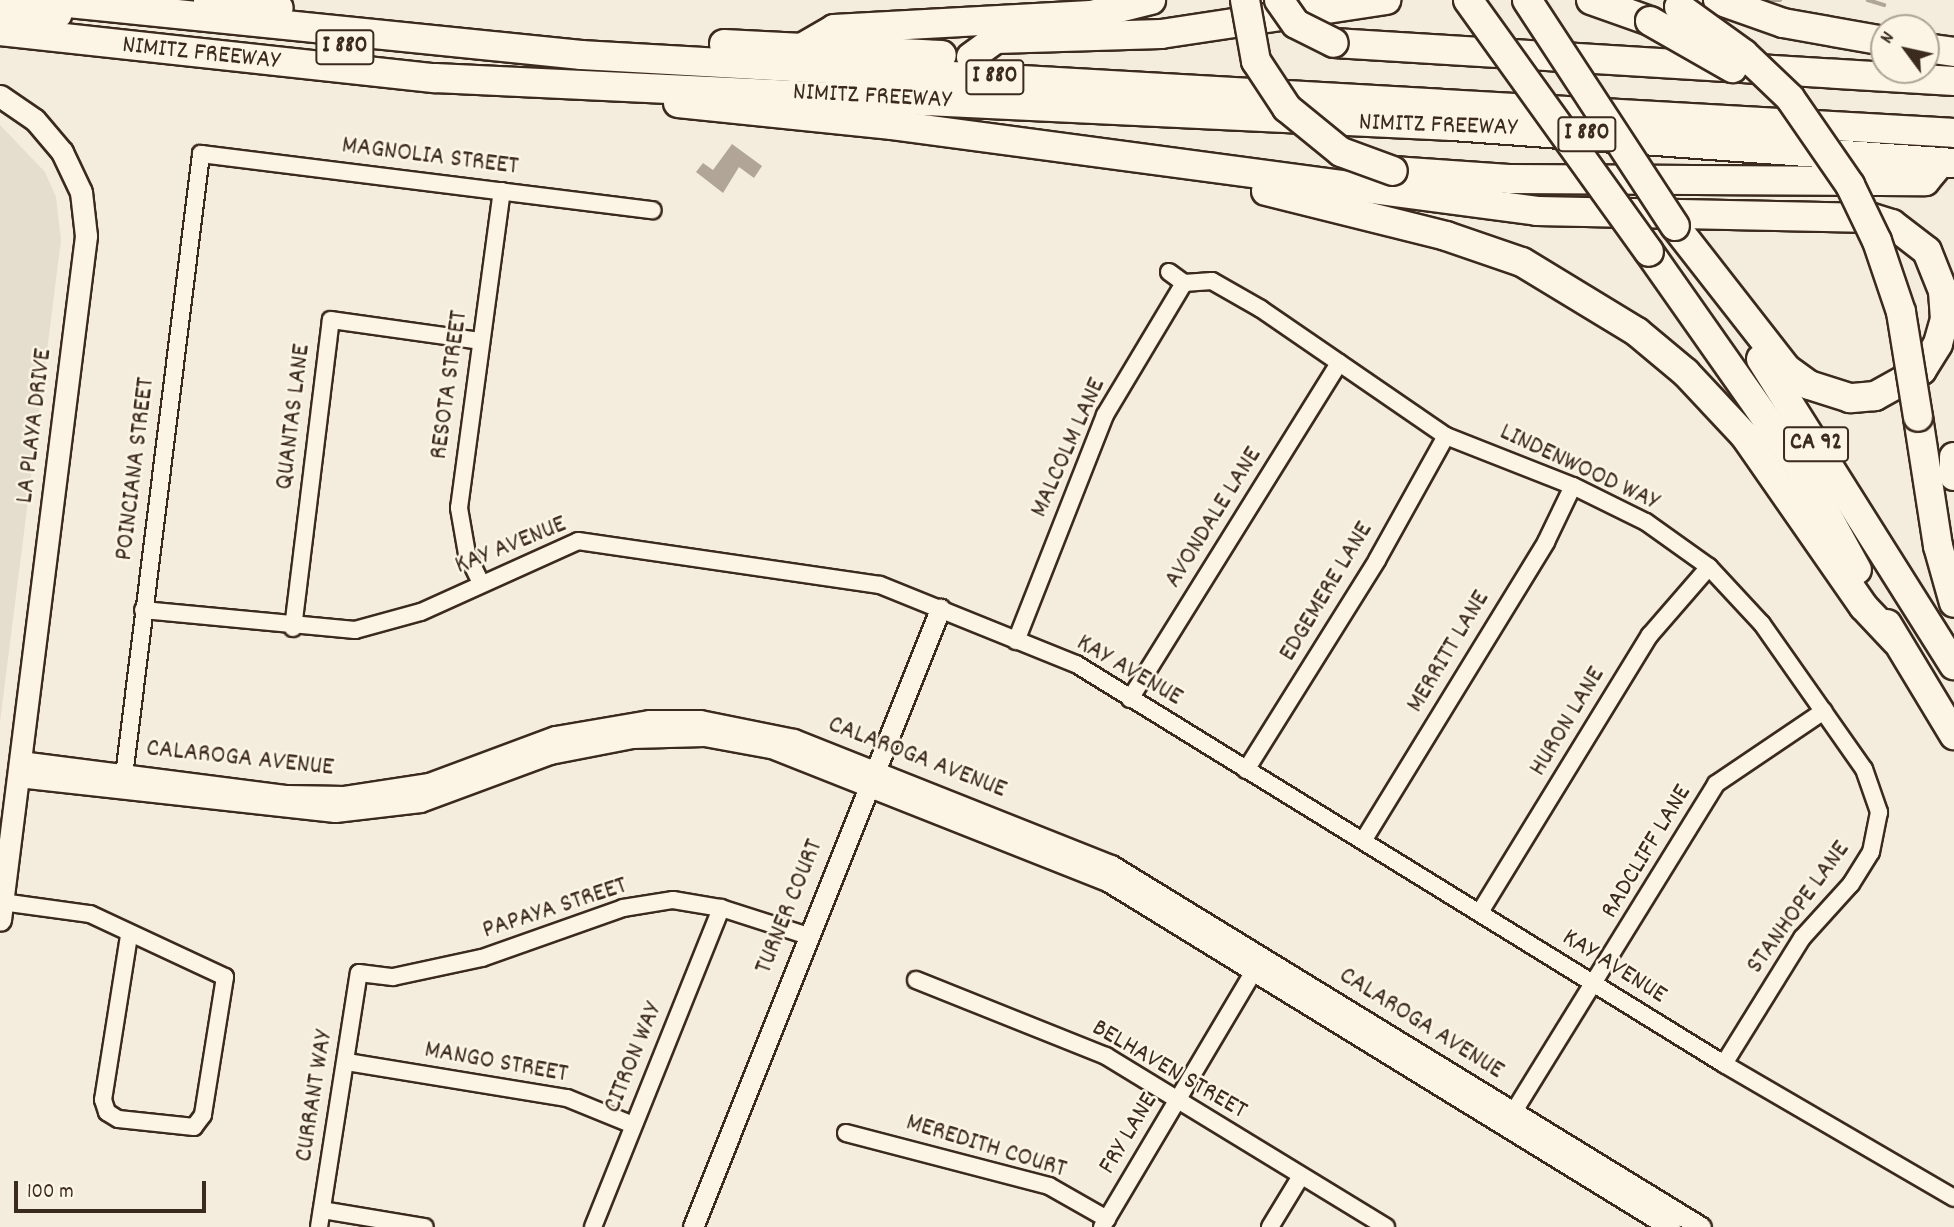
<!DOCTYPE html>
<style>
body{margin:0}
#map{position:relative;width:1954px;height:1227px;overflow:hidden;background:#f4eddd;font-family:Dekko,sans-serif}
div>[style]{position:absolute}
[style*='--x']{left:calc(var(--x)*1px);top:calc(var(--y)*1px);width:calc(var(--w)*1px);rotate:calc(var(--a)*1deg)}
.built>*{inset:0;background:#e5ddce}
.water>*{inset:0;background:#b0a596}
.stream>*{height:3.5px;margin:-1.75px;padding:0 1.75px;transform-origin:1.75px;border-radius:1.75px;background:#b0a596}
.roads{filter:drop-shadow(2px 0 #3b2a1e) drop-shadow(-2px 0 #3b2a1e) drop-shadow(0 2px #3b2a1e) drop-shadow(0 -2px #3b2a1e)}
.minor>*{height:16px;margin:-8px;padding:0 8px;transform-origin:8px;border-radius:8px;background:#fcf5e5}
.tertiary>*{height:19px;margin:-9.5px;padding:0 9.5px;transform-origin:9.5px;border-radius:9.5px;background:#fcf5e5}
.secondary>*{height:21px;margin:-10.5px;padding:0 10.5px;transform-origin:10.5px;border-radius:10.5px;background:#fcf5e5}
.motorway>*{height:28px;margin:-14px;padding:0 14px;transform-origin:14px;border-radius:14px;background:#fcf5e5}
.bridges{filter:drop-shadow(2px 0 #3b2a1e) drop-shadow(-2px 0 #3b2a1e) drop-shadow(0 2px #3b2a1e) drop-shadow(0 -2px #3b2a1e)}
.motorway-bridge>*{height:28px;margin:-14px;padding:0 14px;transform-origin:14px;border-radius:14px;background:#fcf5e5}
span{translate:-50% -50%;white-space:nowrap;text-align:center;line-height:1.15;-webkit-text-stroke:5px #fcf5e5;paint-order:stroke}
.shield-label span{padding:2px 5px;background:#fcf5e5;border:2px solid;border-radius:5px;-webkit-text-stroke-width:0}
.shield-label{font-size:24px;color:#3b2a1e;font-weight:700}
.street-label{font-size:26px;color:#3b2a1e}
.north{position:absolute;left:1870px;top:14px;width:70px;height:70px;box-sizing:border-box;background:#fcf5e5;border:2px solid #afa495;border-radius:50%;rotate:303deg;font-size:19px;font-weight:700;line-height:28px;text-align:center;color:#3b2a1e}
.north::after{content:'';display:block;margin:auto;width:24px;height:32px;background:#3b2a1e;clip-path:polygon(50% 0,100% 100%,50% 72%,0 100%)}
.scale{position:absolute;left:14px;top:1181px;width:192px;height:32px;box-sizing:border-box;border:4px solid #3b2a1e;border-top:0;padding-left:9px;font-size:21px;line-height:24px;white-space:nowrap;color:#3b2a1e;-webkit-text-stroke:5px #fcf5e5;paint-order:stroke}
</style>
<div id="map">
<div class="built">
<div style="clip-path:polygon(0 125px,45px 172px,56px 197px,61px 240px,0 722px)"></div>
</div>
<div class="water">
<div style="clip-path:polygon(732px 144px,762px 166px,754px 178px,739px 167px,723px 193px,696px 172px,703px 163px,713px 170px)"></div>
</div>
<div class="stream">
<div style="--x:1761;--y:0;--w:19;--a:0"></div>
<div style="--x:1868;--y:0;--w:17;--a:17"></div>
</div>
<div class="roads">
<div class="minor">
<div style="--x:1169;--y:272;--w:19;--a:36"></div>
<div style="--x:1184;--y:283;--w:28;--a:-4"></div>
<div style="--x:1212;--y:281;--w:56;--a:29.7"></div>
<div style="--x:1261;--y:309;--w:224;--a:34.5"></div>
<div style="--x:1446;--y:436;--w:136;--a:21.5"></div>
<div style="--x:1573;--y:486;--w:81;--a:26.3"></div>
<div style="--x:1646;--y:522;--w:77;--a:35.5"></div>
<div style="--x:1709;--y:567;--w:78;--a:47.1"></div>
<div style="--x:1762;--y:624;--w:177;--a:54.9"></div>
<div style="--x:1864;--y:769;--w:46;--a:70.8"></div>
<div style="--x:1879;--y:812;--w:41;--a:101.3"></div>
<div style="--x:1871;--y:852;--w:38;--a:122"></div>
<div style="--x:1851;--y:884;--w:73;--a:132.2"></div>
<div style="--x:1802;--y:938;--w:148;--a:121.8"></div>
<div style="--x:481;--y:583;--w:32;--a:-116"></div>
<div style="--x:467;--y:554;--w:47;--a:-99.9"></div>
<div style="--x:459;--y:508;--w:320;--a:-82.3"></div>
<div style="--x:143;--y:610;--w:213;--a:5.4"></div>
<div style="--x:355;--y:630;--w:68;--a:-15.3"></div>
<div style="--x:421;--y:612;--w:172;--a:-24.3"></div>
<div style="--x:578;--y:541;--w:305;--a:8.3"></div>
<div style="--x:880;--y:585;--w:211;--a:22"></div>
<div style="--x:1076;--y:664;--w:762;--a:31.69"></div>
<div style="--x:1724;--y:1064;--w:266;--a:30.2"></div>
<div style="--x:293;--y:628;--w:310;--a:-83"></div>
<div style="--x:331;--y:320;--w:151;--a:8"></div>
<div style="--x:1016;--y:641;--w:243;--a:-68.5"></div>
<div style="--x:1105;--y:415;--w:154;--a:-59.1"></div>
<div style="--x:1130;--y:699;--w:396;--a:-58.1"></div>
<div style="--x:1246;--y:770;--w:248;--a:-58"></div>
<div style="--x:1377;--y:560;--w:142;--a:-60.9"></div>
<div style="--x:123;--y:784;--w:635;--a:-82.94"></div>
<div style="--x:201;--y:154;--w:455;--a:7.1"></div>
<div style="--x:1363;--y:841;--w:351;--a:-58.5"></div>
<div style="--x:1546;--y:542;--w:62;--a:-64.3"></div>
<div style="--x:2;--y:902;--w:89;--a:7.8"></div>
<div style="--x:90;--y:914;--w:149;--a:25"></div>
<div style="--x:225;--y:977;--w:140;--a:99.1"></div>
<div style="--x:203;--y:1115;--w:15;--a:127"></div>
<div style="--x:194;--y:1127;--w:76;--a:-174"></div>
<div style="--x:118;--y:1119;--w:13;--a:-148"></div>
<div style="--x:107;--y:1112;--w:13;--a:-108"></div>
<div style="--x:103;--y:1100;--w:166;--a:-81"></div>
<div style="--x:1480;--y:912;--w:325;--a:-58.5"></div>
<div style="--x:1650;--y:635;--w:90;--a:-49.1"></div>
<div style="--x:916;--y:980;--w:205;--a:21.8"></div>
<div style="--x:1106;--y:1056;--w:328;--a:31.4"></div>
<div style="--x:347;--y:1062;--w:223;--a:9.3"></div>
<div style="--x:567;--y:1098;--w:71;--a:22.2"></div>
<div style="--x:1508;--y:1121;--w:396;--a:-58.3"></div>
<div style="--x:1716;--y:784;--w:130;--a:-34.1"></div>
<div style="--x:846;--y:1133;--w:210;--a:14.6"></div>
<div style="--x:1049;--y:1186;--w:67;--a:29.6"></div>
<div style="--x:322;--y:1210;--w:104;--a:9.4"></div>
<div style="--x:319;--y:1227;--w:257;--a:-81.1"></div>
<div style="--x:359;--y:973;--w:34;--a:7"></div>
<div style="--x:393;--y:977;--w:91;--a:-12.1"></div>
<div style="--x:482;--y:958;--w:150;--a:-19.5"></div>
<div style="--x:623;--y:908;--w:51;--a:-9.1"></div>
<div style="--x:673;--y:900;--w:49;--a:9.5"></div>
<div style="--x:721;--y:908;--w:88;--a:17.8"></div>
<div style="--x:593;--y:1227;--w:344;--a:-68.1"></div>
<div style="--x:1102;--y:1227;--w:307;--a:-59.3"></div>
<div style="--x:1270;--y:1227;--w:60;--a:-58.7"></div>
</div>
<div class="tertiary">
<div style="--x:20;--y:761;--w:269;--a:7.3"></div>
<div style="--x:287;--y:795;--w:57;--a:1"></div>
<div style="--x:344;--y:796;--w:86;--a:-8.7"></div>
<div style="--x:429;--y:783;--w:134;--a:-20.5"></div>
<div style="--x:555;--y:736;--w:95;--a:-9.7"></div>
<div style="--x:649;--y:720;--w:51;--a:0"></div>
<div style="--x:700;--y:720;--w:96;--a:11.4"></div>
<div style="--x:794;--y:739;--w:341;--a:21.7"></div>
<div style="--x:1111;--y:865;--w:692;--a:31.53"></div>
<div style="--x:18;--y:777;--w:319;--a:6.3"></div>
<div style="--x:335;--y:812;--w:86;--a:-6.7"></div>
<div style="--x:420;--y:802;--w:139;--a:-20.3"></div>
<div style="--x:550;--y:754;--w:84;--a:-11"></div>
<div style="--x:632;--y:738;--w:72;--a:-1.6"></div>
<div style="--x:704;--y:736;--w:68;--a:10.2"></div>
<div style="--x:771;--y:748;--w:364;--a:21.6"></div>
<div style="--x:1109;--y:882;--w:659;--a:31.59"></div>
<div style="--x:693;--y:1227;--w:666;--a:-68.21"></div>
</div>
<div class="secondary">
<div style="--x:0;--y:96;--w:42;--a:34.4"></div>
<div style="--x:35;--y:120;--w:42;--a:49.8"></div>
<div style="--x:62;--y:152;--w:44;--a:64.6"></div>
<div style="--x:81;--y:192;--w:44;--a:83.5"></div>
<div style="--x:86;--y:236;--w:689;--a:97.17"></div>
</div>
<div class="motorway">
<div style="--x:39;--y:0;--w:545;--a:5.79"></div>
<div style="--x:581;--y:55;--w:1375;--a:3.25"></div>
<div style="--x:208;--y:0;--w:71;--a:6.4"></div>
<div style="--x:1591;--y:0;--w:63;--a:19.6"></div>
<div style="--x:1718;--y:0;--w:69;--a:19.5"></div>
<div style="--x:1783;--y:23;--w:103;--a:10.1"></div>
<div style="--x:0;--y:7;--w:58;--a:6.9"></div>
<div style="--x:0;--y:31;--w:438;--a:6.2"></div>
<div style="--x:435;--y:78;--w:1019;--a:2.7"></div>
<div style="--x:1453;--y:126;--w:502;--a:4.22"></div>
<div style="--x:1334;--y:43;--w:621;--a:3.51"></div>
<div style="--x:724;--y:44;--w:218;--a:2.9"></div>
<div style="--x:803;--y:47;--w:36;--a:-30"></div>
<div style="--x:834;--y:29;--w:257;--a:-3.1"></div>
<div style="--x:1091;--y:15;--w:62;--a:-14"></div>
<div style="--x:1926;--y:48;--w:28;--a:8"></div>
<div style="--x:971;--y:57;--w:31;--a:-36"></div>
<div style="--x:996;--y:39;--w:165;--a:-1.7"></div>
<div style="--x:1161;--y:34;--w:228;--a:-8.6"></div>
<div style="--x:678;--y:103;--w:215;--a:5.9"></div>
<div style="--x:892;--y:125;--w:651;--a:7.59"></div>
<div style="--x:1537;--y:211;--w:335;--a:1.2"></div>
<div style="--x:1872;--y:218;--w:21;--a:17"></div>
<div style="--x:1892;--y:224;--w:44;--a:37.6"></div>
<div style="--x:1927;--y:251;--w:43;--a:68.2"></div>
<div style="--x:1943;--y:291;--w:28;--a:86"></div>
<div style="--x:1945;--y:319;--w:26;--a:106"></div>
<div style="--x:1938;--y:344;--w:31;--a:122"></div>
<div style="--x:1922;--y:370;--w:54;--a:151"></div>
<div style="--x:1875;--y:396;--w:25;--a:175"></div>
<div style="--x:1850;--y:398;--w:43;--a:-162.4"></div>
<div style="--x:1809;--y:385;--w:29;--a:-144"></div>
<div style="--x:1786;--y:368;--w:180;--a:-128"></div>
<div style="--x:1393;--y:171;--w:116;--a:3.9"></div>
<div style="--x:1509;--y:179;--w:416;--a:0.3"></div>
<div style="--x:1925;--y:181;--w:25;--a:-50"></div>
<div style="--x:1266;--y:191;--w:186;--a:14"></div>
<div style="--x:1446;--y:236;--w:80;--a:18.9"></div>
<div style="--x:1522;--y:262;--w:135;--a:31.3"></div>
<div style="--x:1637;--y:332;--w:64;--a:39.9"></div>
<div style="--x:1686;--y:373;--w:86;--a:46.9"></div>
<div style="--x:1745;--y:436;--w:208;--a:55.2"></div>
<div style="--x:1864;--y:607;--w:47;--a:46.7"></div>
<div style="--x:1649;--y:252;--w:264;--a:54.9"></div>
<div style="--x:1801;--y:468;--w:116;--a:61.2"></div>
<div style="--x:1761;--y:359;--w:362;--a:57.8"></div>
<div style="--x:1918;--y:417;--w:131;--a:81.2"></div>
<div style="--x:1938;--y:546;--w:59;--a:74.3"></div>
<div style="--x:1954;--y:457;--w:19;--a:90"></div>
<div style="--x:1887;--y:624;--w:130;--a:58.9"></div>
</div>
</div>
<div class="bridges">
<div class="motorway-bridge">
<div style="--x:1245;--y:0;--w:62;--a:79.8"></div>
<div style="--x:1256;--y:61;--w:56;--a:56.6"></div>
<div style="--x:1287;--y:108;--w:70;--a:39.2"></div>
<div style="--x:1341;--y:152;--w:55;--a:20.1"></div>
<div style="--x:1279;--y:0;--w:29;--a:55"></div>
<div style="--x:1296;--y:24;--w:42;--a:26.6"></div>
<div style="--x:1468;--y:0;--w:310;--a:54.3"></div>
<div style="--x:1527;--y:0;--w:270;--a:56.8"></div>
<div style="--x:1679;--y:7;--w:80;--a:35.9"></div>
<div style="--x:1744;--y:54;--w:64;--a:43.7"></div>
<div style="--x:1790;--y:98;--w:106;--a:55.4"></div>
<div style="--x:1850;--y:185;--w:62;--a:64.3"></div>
<div style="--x:1877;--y:241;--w:75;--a:71.3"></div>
<div style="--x:1901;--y:312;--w:106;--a:80.8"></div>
<div style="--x:1650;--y:21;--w:95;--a:29.8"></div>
</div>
</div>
<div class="shield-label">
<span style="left:345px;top:47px">I 880</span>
<span style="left:995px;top:77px">I 880</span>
<span style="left:1587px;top:134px">I 880</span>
<span style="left:1816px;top:444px">CA 92</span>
</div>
<div class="street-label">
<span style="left:201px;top:54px;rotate:6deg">NIMITZ FREEWAY</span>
<span style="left:872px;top:97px;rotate:3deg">NIMITZ FREEWAY</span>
<span style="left:1438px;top:126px;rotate:2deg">NIMITZ FREEWAY</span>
<span style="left:430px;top:157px;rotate:7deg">MAGNOLIA STREET</span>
<span style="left:450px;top:385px;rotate:-82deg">RESOTA STREET</span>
<span style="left:294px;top:417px;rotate:-83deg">QUANTAS LANE</span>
<span style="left:35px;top:426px;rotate:-83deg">LA PLAYA DRIVE</span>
<span style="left:1069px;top:448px;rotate:-66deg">MALCOLM LANE</span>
<span style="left:1579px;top:468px;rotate:25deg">LINDENWOOD WAY</span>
<span style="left:136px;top:469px;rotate:-83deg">POINCIANA STREET</span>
<span style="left:1214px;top:518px;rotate:-58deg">AVONDALE LANE</span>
<span style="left:511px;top:546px;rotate:-22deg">KAY AVENUE</span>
<span style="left:1327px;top:592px;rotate:-59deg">EDGEMERE LANE</span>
<span style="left:1449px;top:652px;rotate:-59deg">MERRITT LANE</span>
<span style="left:1129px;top:671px;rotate:30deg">KAY AVENUE</span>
<span style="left:1568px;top:722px;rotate:-59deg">HURON LANE</span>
<span style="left:917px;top:758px;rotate:21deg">CALAROGA AVENUE</span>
<span style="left:240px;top:759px;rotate:6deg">CALAROGA AVENUE</span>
<span style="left:1647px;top:852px;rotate:-59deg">RADCLIFF LANE</span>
<span style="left:790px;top:907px;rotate:-68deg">TURNER COURT</span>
<span style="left:1799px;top:908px;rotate:-54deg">STANHOPE LANE</span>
<span style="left:555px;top:909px;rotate:-18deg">PAPAYA STREET</span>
<span style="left:1614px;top:967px;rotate:32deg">KAY AVENUE</span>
<span style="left:1421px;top:1024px;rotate:32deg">CALAROGA AVENUE</span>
<span style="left:634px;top:1058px;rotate:-68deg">CITRON WAY</span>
<span style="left:496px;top:1063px;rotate:10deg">MANGO STREET</span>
<span style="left:1169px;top:1070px;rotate:30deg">BELHAVEN STREET</span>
<span style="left:315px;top:1096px;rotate:-81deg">CURRANT WAY</span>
<span style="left:1129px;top:1134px;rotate:-59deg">FRY LANE</span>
<span style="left:986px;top:1147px;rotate:17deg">MEREDITH COURT</span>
</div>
<div class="north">N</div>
<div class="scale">100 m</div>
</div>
